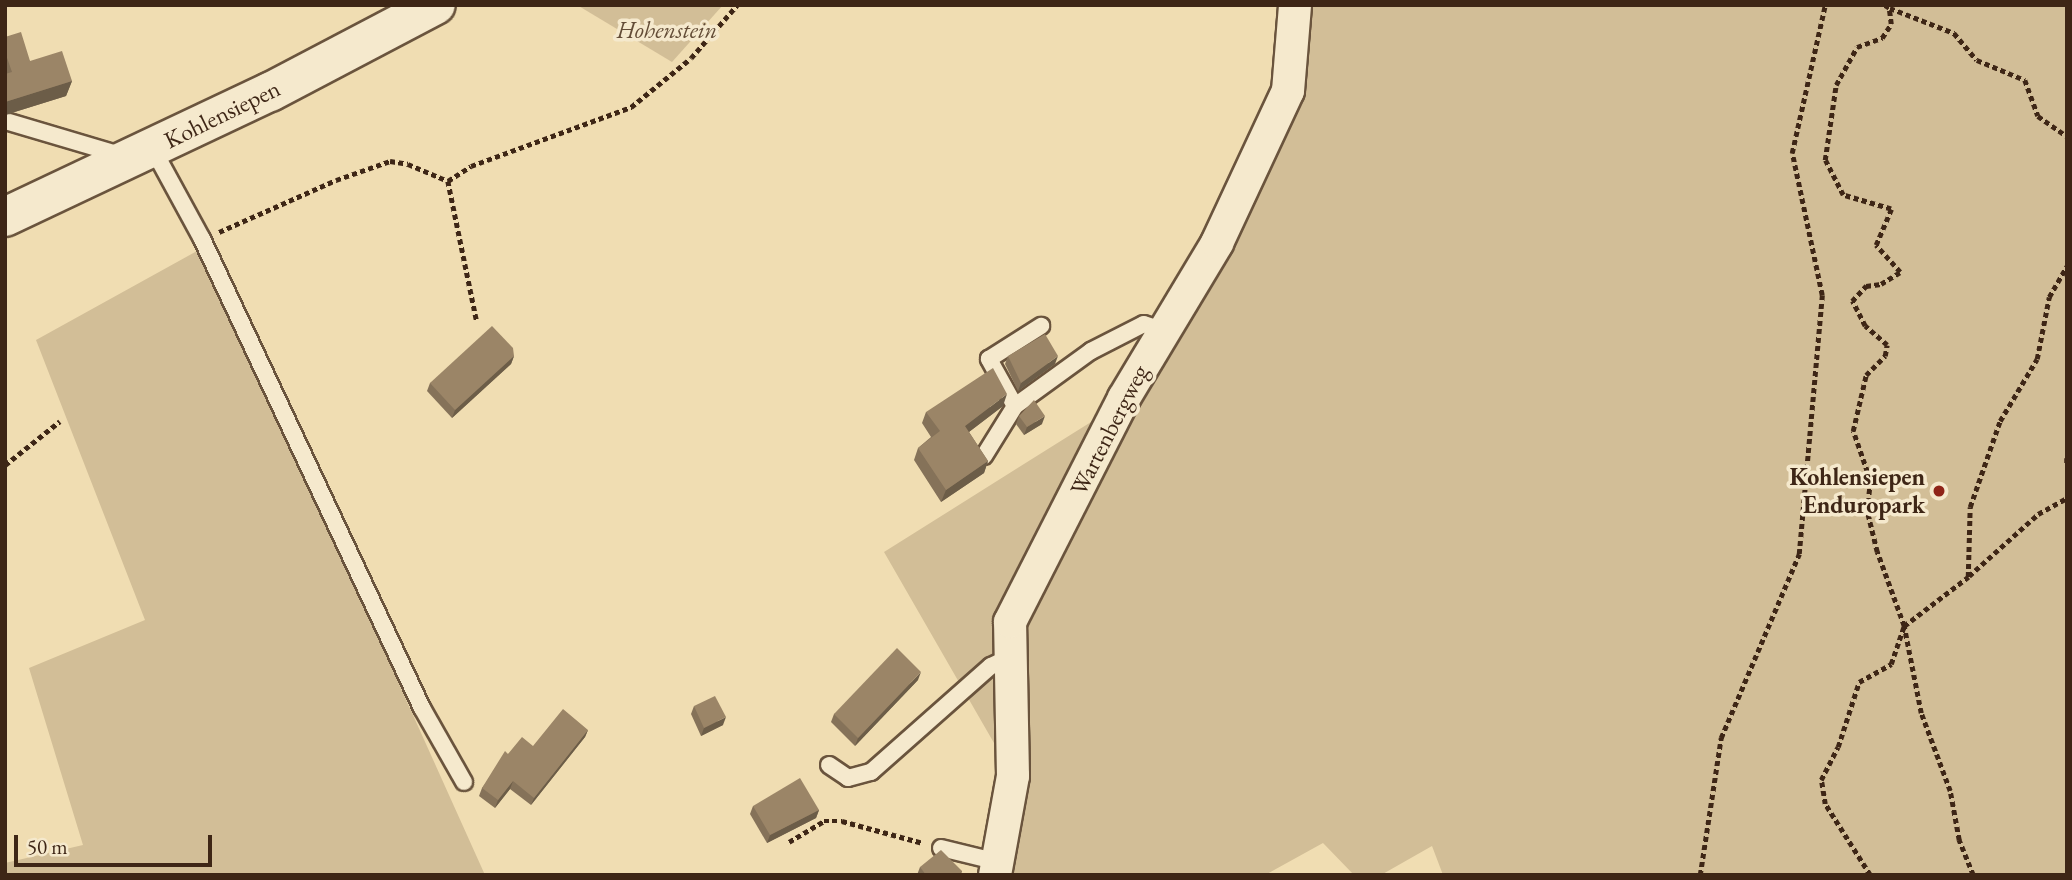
<!DOCTYPE html>
<style>
body{margin:0}
#map{position:relative;width:2072px;height:880px;overflow:hidden;background:#f0ddb2;font-family:"EB Garamond",serif}
div>[style]{position:absolute}
[style*='--x']{left:calc(var(--x)*1px);top:calc(var(--y)*1px);width:calc(var(--w)*1px);rotate:calc(var(--a)*1deg)}
.green>*{inset:0;background:#d2be97}
.path>*{height:4.5px;margin-top:-2.25px;transform-origin:0;background:repeating-linear-gradient(90deg,#3e2616 0 5px,transparent 0 8.5px)}
.roads{filter:drop-shadow(2px 0 #6a543d) drop-shadow(-2px 0 #6a543d) drop-shadow(0 2px #6a543d) drop-shadow(0 -2px #6a543d)}
.service>*{height:16px;margin:-8px;padding:0 8px;transform-origin:8px;border-radius:8px;background:#f5e9cd}
.minor>*{height:32px;margin:-16px;padding:0 16px;transform-origin:16px;border-radius:16px;background:#f5e9cd}
.tertiary>*{height:38px;margin:-19px;padding:0 19px;transform-origin:19px;border-radius:19px;background:#f5e9cd}
.wall>*{inset:0;background:#857259}
.shaded-wall>*{inset:0;background:#6c5d48}
.building>*{inset:0;background:#9b8567}
.dots>*{width:19px;height:19px;translate:-50% -50%;box-sizing:border-box;border:4px solid #f5e9cd;border-radius:50%}
span{translate:-50% -50%;white-space:nowrap;text-align:center;line-height:1.15;-webkit-text-stroke:7px #f5e9cd;paint-order:stroke}
.park-label{font-size:24px;color:#634c36;font-style:italic}
.street-label{font-size:24px;color:#3e2616}
.poi-label{font-size:24px;color:#3e2616;font-weight:700}
.right{translate:-100% -50%;text-align:right}
.frame{position:absolute;inset:0;border:7px solid #3e2616;pointer-events:none}
.scale{position:absolute;left:14px;top:835px;width:198px;height:32px;box-sizing:border-box;border:4px solid #3e2616;border-top:0;padding-left:9px;font-size:21px;line-height:24px;white-space:nowrap;color:#3e2616;-webkit-text-stroke:5px #f5e9cd;paint-order:stroke}
</style>
<div id="map">
<div class="green">
<div style="clip-path:polygon(577px 5px,723px 5px,672px 62px)"></div>
<div style="clip-path:polygon(1295px 5px,2067px 5px,2067px 875px,1443px 875px,1432px 846px,1381px 875px,1354px 875px,1323px 843px,1265px 875px,993px 875px,1013px 776px,884px 552px,1099px 417px,1288px 91px)"></div>
<div style="clip-path:polygon(197px 251px,331px 533px,485px 875px,5px 875px,5px 863px,83px 845px,29px 668px,145px 620px,36px 340px)"></div>
</div>
<div class="path">
<div style="--x:1890;--y:8;--w:69;--a:21.3"></div>
<div style="--x:1954;--y:33;--w:35;--a:50"></div>
<div style="--x:1977;--y:60;--w:52;--a:22.6"></div>
<div style="--x:2025;--y:80;--w:38;--a:70"></div>
<div style="--x:2038;--y:116;--w:35;--a:35"></div>
<div style="--x:448;--y:181;--w:27;--a:-33"></div>
<div style="--x:471;--y:166;--w:171;--a:-20.2"></div>
<div style="--x:631;--y:107;--w:77;--a:-39.2"></div>
<div style="--x:691;--y:58;--w:70;--a:-49"></div>
<div style="--x:219;--y:232;--w:128;--a:-24"></div>
<div style="--x:336;--y:180;--w:57;--a:-19.4"></div>
<div style="--x:390;--y:161;--w:18;--a:9"></div>
<div style="--x:408;--y:164;--w:43;--a:23"></div>
<div style="--x:448;--y:181;--w:144;--a:78.4"></div>
<div style="--x:2067;--y:458;--w:8;--a:90"></div>
<div style="--x:5;--y:465;--w:70;--a:-38.7"></div>
<div style="--x:1969;--y:576;--w:93;--a:-41.9"></div>
<div style="--x:2038;--y:514;--w:33;--a:-29"></div>
<div style="--x:789;--y:842;--w:41;--a:-31"></div>
<div style="--x:824;--y:821;--w:18;--a:0"></div>
<div style="--x:842;--y:821;--w:84;--a:15.2"></div>
<div style="--x:1700;--y:875;--w:139;--a:-81.3"></div>
<div style="--x:1721;--y:738;--w:200;--a:-67"></div>
<div style="--x:1799;--y:554;--w:260;--a:-84.9"></div>
<div style="--x:1822;--y:295;--w:145;--a:-101.9"></div>
<div style="--x:1792;--y:153;--w:152;--a:-77.4"></div>
<div style="--x:1870;--y:875;--w:84;--a:-122.4"></div>
<div style="--x:1825;--y:804;--w:24;--a:-99"></div>
<div style="--x:1821;--y:780;--w:37;--a:-63"></div>
<div style="--x:1838;--y:747;--w:68;--a:-72.1"></div>
<div style="--x:1859;--y:682;--w:37;--a:-29"></div>
<div style="--x:1891;--y:664;--w:40;--a:-71.1"></div>
<div style="--x:1904;--y:626;--w:79;--a:-110"></div>
<div style="--x:1877;--y:552;--w:42;--a:-103.7"></div>
<div style="--x:1867;--y:511;--w:31;--a:-84"></div>
<div style="--x:1870;--y:480;--w:52;--a:-109.1"></div>
<div style="--x:1853;--y:431;--w:57;--a:-76.9"></div>
<div style="--x:1866;--y:375;--w:27;--a:-45"></div>
<div style="--x:1885;--y:356;--w:11;--a:-80"></div>
<div style="--x:1887;--y:345;--w:29;--a:-139"></div>
<div style="--x:1865;--y:326;--w:28;--a:-117"></div>
<div style="--x:1852;--y:301;--w:21;--a:-47"></div>
<div style="--x:1866;--y:286;--w:15;--a:-8"></div>
<div style="--x:1881;--y:284;--w:22;--a:-32"></div>
<div style="--x:1900;--y:272;--w:36;--a:-132"></div>
<div style="--x:1876;--y:245;--w:39;--a:-67"></div>
<div style="--x:1891;--y:209;--w:50;--a:-163.7"></div>
<div style="--x:1843;--y:195;--w:39;--a:-117"></div>
<div style="--x:1825;--y:160;--w:76;--a:-81.7"></div>
<div style="--x:1836;--y:85;--w:43;--a:-61.1"></div>
<div style="--x:1857;--y:47;--w:27;--a:-20"></div>
<div style="--x:1882;--y:38;--w:17;--a:-57"></div>
<div style="--x:1891;--y:24;--w:16;--a:-97"></div>
<div style="--x:1889;--y:8;--w:6;--a:-149"></div>
<div style="--x:1973;--y:875;--w:38;--a:-112"></div>
<div style="--x:1959;--y:840;--w:50;--a:-100.4"></div>
<div style="--x:1950;--y:791;--w:83;--a:-110.4"></div>
<div style="--x:1921;--y:713;--w:89;--a:-101.1"></div>
<div style="--x:1904;--y:626;--w:81;--a:-37.4"></div>
<div style="--x:1968;--y:577;--w:70;--a:-88.4"></div>
<div style="--x:1970;--y:507;--w:91;--a:-70.8"></div>
<div style="--x:2000;--y:421;--w:72;--a:-59.2"></div>
<div style="--x:2037;--y:359;--w:63;--a:-79"></div>
<div style="--x:2049;--y:297;--w:36;--a:-60"></div>
</div>
<div class="roads">
<div class="service">
<div style="--x:9;--y:122;--w:120;--a:16.5"></div>
<div style="--x:153;--y:149;--w:102;--a:61.4"></div>
<div style="--x:202;--y:239;--w:518;--a:64.87"></div>
<div style="--x:422;--y:708;--w:85;--a:60.4"></div>
<div style="--x:1015;--y:406;--w:54;--a:-119"></div>
<div style="--x:989;--y:359;--w:62;--a:-32.4"></div>
<div style="--x:984;--y:456;--w:59;--a:-58.2"></div>
<div style="--x:1015;--y:406;--w:94;--a:-35.9"></div>
<div style="--x:1091;--y:351;--w:59;--a:-27"></div>
<div style="--x:1144;--y:324;--w:18;--a:19"></div>
<div style="--x:829;--y:765;--w:23;--a:34"></div>
<div style="--x:848;--y:778;--w:24;--a:-15"></div>
<div style="--x:871;--y:772;--w:160;--a:-41.5"></div>
<div style="--x:991;--y:666;--w:21;--a:-25"></div>
<div style="--x:941;--y:848;--w:59;--a:13.8"></div>
</div>
<div class="minor">
<div style="--x:995;--y:875;--w:101;--a:-79.7"></div>
<div style="--x:1013;--y:776;--w:154;--a:-91.1"></div>
<div style="--x:1010;--y:622;--w:251;--a:-63"></div>
<div style="--x:1124;--y:398;--w:181;--a:-59"></div>
<div style="--x:1217;--y:243;--w:168;--a:-65"></div>
<div style="--x:1288;--y:91;--w:86;--a:-85.3"></div>
</div>
<div class="tertiary">
<div style="--x:5;--y:217;--w:293;--a:-25.3"></div>
<div style="--x:270;--y:92;--w:187;--a:-27.7"></div>
</div>
</div>
<div class="wall">
<div style="clip-path:polygon(5px 37px,30px 61px,72px 81px,66px 96px,5px 115px)"></div>
<div style="clip-path:polygon(514px 356px,511px 364px,452px 418px,427px 391px,430px 383px)"></div>
<div style="clip-path:polygon(1008px 356px,1055px 364px,1018px 391px,1005px 364px)"></div>
<div style="clip-path:polygon(1003px 406px,969px 432px,988px 461px,984px 473px,941px 502px,914px 460px,918px 448px,931px 437px,922px 423px,926px 412px)"></div>
<div style="clip-path:polygon(1019px 416px,1042px 424px,1024px 435px,1016px 424px)"></div>
<div style="clip-path:polygon(918px 680px,855px 746px,831px 722px,834px 714px)"></div>
<div style="clip-path:polygon(694px 706px,723px 725px,701px 736px,691px 714px)"></div>
<div style="clip-path:polygon(588px 730px,585px 737px,531px 805px,510px 789px,495px 808px,479px 796px,482px 788px,508px 754px)"></div>
<div style="clip-path:polygon(753px 806px,819px 810px,816px 818px,767px 843px,750px 814px)"></div>
<div style="clip-path:polygon(920px 867px,962px 871px,961px 875px,917px 875px)"></div>
</div>
<div class="shaded-wall">
<div style="clip-path:polygon(72px 81px,66px 96px,5px 115px,5px 102px)"></div>
<div style="clip-path:polygon(514px 356px,511px 364px,452px 418px,455px 410px)"></div>
<div style="clip-path:polygon(1058px 356px,1055px 364px,1018px 391px,1021px 383px)"></div>
<div style="clip-path:polygon(1007px 394px,1003px 406px,961px 438px,965px 426px)"></div>
<div style="clip-path:polygon(1045px 416px,1042px 424px,1024px 435px,1027px 427px)"></div>
<div style="clip-path:polygon(988px 461px,984px 473px,941px 502px,946px 490px)"></div>
<div style="clip-path:polygon(921px 672px,918px 680px,855px 746px,858px 738px)"></div>
<div style="clip-path:polygon(726px 717px,723px 725px,701px 736px,704px 728px)"></div>
<div style="clip-path:polygon(588px 730px,585px 737px,531px 805px,534px 798px)"></div>
<div style="clip-path:polygon(513px 781px,510px 789px,495px 808px,498px 800px)"></div>
<div style="clip-path:polygon(819px 810px,816px 818px,767px 843px,770px 835px)"></div>
</div>
<div class="building">
<div style="clip-path:polygon(21px 32px,30px 61px,62px 51px,72px 81px,5px 102px,5px 74px,12px 72px,5px 52px,5px 37px)"></div>
<div style="clip-path:polygon(492px 326px,513px 348px,514px 356px,455px 410px,430px 383px)"></div>
<div style="clip-path:polygon(1045px 334px,1058px 356px,1021px 383px,1008px 356px)"></div>
<div style="clip-path:polygon(993px 368px,1007px 394px,965px 426px,988px 461px,946px 490px,918px 448px,940px 431px,926px 412px)"></div>
<div style="clip-path:polygon(1034px 400px,1045px 416px,1027px 427px,1019px 416px)"></div>
<div style="clip-path:polygon(897px 648px,921px 672px,858px 738px,834px 714px)"></div>
<div style="clip-path:polygon(715px 696px,726px 717px,704px 728px,694px 706px)"></div>
<div style="clip-path:polygon(563px 709px,588px 730px,534px 798px,513px 781px,498px 800px,482px 788px,505px 751px,508px 754px,522px 737px,533px 746px)"></div>
<div style="clip-path:polygon(800px 778px,819px 810px,770px 835px,753px 806px)"></div>
<div style="clip-path:polygon(941px 850px,962px 871px,958px 875px,926px 875px,920px 867px)"></div>
</div>
<div class="dots">
<div style="left:1939px;top:491px;background:#8f2418"></div>
</div>
<div class="park-label">
<span style="left:667px;top:30px">Hohenstein</span>
</div>
<div class="street-label">
<span style="left:222px;top:114px;rotate:-26deg">Kohlensiepen</span>
<span style="left:1109px;top:430px;rotate:-63deg">Wartenbergweg</span>
</div>
<div class="poi-label">
<span class="right" style="left:1925px;top:491px">Kohlensiepen<br>Enduropark</span>
</div>
<div class="frame"></div>
<div class="scale">50 m</div>
</div>
